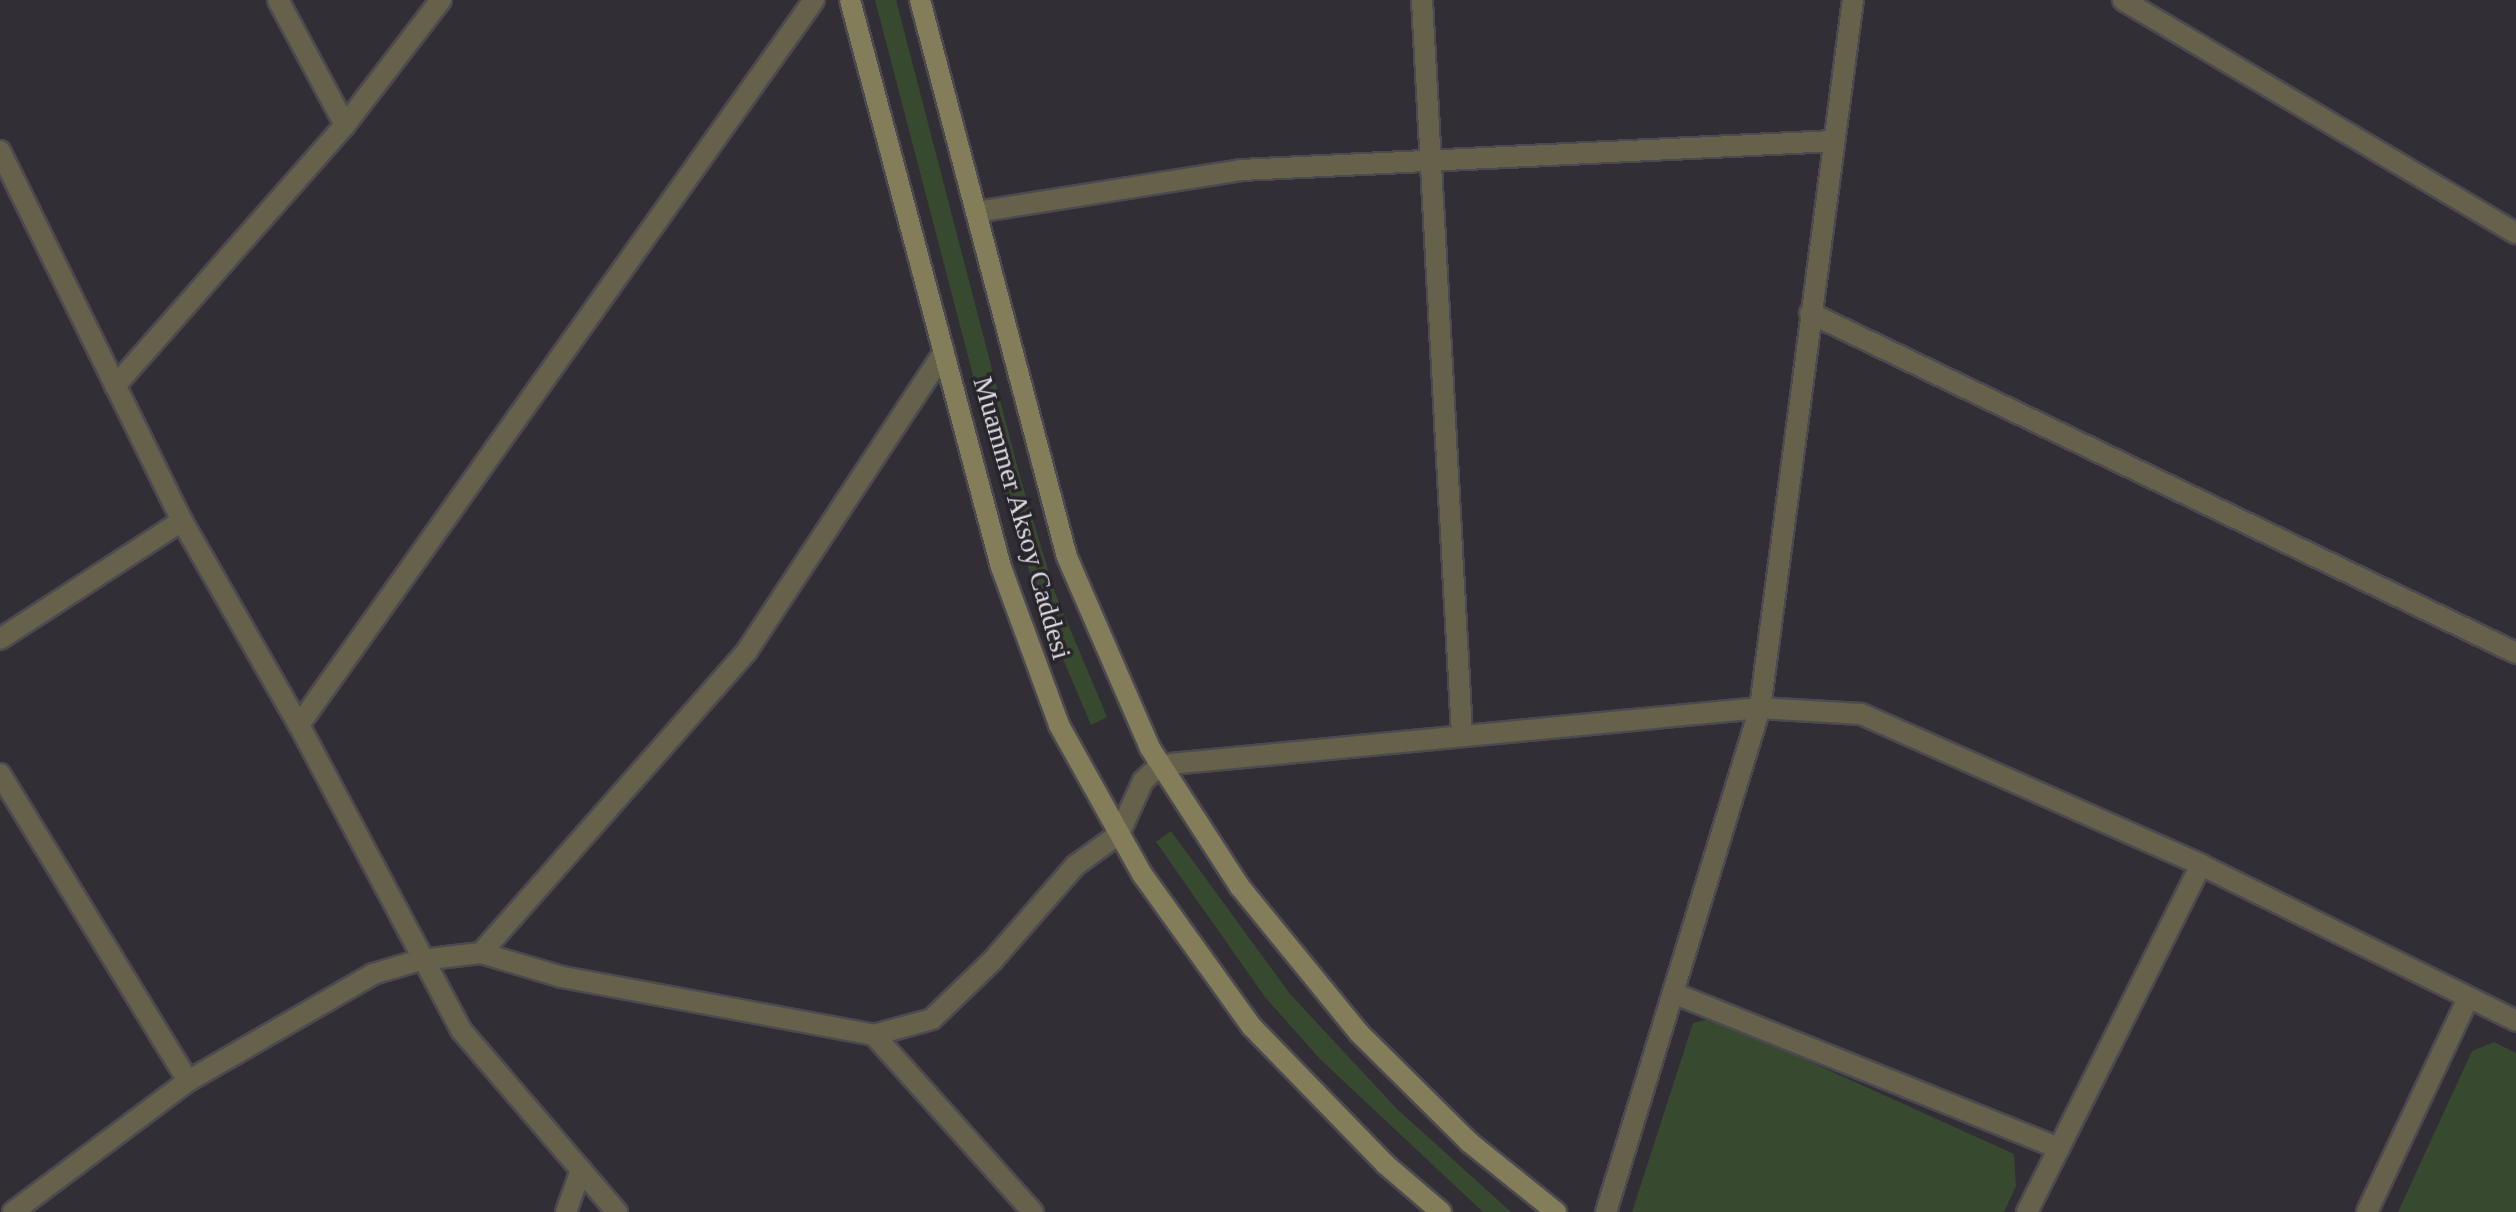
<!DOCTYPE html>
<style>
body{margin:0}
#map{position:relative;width:2516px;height:1212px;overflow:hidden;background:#312e35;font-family:Georgia,serif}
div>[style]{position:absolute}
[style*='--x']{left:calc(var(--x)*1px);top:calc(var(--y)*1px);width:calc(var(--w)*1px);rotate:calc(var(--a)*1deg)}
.green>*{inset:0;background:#374a30}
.roads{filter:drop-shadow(2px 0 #4c4a50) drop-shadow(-2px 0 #4c4a50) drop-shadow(0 2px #4c4a50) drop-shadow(0 -2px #4c4a50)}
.minor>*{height:20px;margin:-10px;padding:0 10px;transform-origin:10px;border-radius:10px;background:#66614b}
.tertiary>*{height:20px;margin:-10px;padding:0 10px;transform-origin:10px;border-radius:10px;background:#66614b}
.secondary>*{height:20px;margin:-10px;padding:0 10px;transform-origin:10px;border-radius:10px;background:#847d59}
span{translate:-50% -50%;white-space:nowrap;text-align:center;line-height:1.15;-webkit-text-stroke:7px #27242b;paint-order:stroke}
.street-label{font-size:28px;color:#dcdadf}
</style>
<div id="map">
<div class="green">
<div style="clip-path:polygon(875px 0,896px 0,1020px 477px,1055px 593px,1107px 717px,1091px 725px,1041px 607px,1003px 490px)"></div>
<div style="clip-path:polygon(1171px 831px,1290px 994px,1397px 1109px,1511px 1212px,1483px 1212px,1320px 1059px,1265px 997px,1156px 842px)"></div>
<div style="clip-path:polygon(1713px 1018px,2014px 1154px,2016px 1186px,2004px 1212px,1632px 1212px,1693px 1023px)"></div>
<div style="clip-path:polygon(2494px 1042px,2516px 1053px,2516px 1212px,2398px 1212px,2472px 1051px)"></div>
</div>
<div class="roads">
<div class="minor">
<div style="--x:278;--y:0;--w:142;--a:61.8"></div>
<div style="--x:1422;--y:0;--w:734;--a:86.88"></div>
<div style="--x:2123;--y:0;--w:457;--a:30.7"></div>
<div style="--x:0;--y:151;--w:412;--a:63.8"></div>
<div style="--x:182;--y:521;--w:235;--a:60.2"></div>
<div style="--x:299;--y:725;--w:345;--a:62"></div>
<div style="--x:461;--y:1030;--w:240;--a:49.4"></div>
<div style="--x:976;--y:212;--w:268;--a:-9"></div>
<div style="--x:1241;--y:170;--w:593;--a:-2.8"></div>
<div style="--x:1810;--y:313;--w:784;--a:25.71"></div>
<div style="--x:115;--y:386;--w:348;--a:-48.6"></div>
<div style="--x:345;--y:125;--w:158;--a:-52.5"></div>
<div style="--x:0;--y:639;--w:217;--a:-33"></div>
<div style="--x:299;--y:725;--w:889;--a:-54.61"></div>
<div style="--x:0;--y:774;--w:360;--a:58.5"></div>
<div style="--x:481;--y:953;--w:402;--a:-48.6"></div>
<div style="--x:747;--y:651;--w:358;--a:-56.6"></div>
<div style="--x:1673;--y:993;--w:416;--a:21.9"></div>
<div style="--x:874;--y:1035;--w:60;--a:-15.4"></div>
<div style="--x:932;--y:1019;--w:85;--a:-44"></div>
<div style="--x:993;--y:960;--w:126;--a:-48.9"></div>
<div style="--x:1076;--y:865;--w:53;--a:-35.8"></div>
<div style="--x:1119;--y:834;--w:58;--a:-65.6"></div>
<div style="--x:1143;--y:781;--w:23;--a:-43"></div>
<div style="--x:1160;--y:765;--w:603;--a:-5.43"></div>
<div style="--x:1760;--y:708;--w:101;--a:3.4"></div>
<div style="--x:1861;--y:714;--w:372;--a:23.9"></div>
<div style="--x:2201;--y:865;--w:352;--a:26.3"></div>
<div style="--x:13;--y:1212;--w:219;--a:-36.8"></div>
<div style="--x:188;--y:1081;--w:214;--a:-30"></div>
<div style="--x:373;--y:974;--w:50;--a:-16.3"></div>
<div style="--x:421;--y:960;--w:60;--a:-6.7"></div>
<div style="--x:481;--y:953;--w:84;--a:16.5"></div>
<div style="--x:562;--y:977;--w:317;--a:10.5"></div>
<div style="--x:874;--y:1035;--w:238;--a:48.1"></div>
<div style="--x:566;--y:1212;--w:45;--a:-70.3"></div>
<div style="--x:1606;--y:1212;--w:527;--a:-73.01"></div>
<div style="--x:2027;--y:1212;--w:388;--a:-63.4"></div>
<div style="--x:2367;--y:1212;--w:234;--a:-64.7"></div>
</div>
<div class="tertiary">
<div style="--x:1760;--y:708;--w:714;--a:-82.52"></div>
</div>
<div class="secondary">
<div style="--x:850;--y:0;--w:587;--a:75.09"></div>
<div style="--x:1001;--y:567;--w:168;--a:69.8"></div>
<div style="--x:1059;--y:725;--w:171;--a:60.9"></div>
<div style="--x:1142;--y:874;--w:188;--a:54.3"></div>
<div style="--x:1252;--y:1027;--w:191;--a:45.8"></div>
<div style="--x:1385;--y:1164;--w:74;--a:40.6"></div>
<div style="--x:920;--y:0;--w:576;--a:75.22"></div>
<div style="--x:1067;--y:557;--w:208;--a:66.5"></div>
<div style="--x:1150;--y:748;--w:166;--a:57.1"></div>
<div style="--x:1240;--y:887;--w:188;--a:50.8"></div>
<div style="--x:1359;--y:1033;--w:155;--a:44.7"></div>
<div style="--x:1469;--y:1142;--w:112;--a:38.8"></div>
</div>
</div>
<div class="street-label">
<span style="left:1022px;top:518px;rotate:74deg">Muammer Aksoy Caddesi</span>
</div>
</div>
